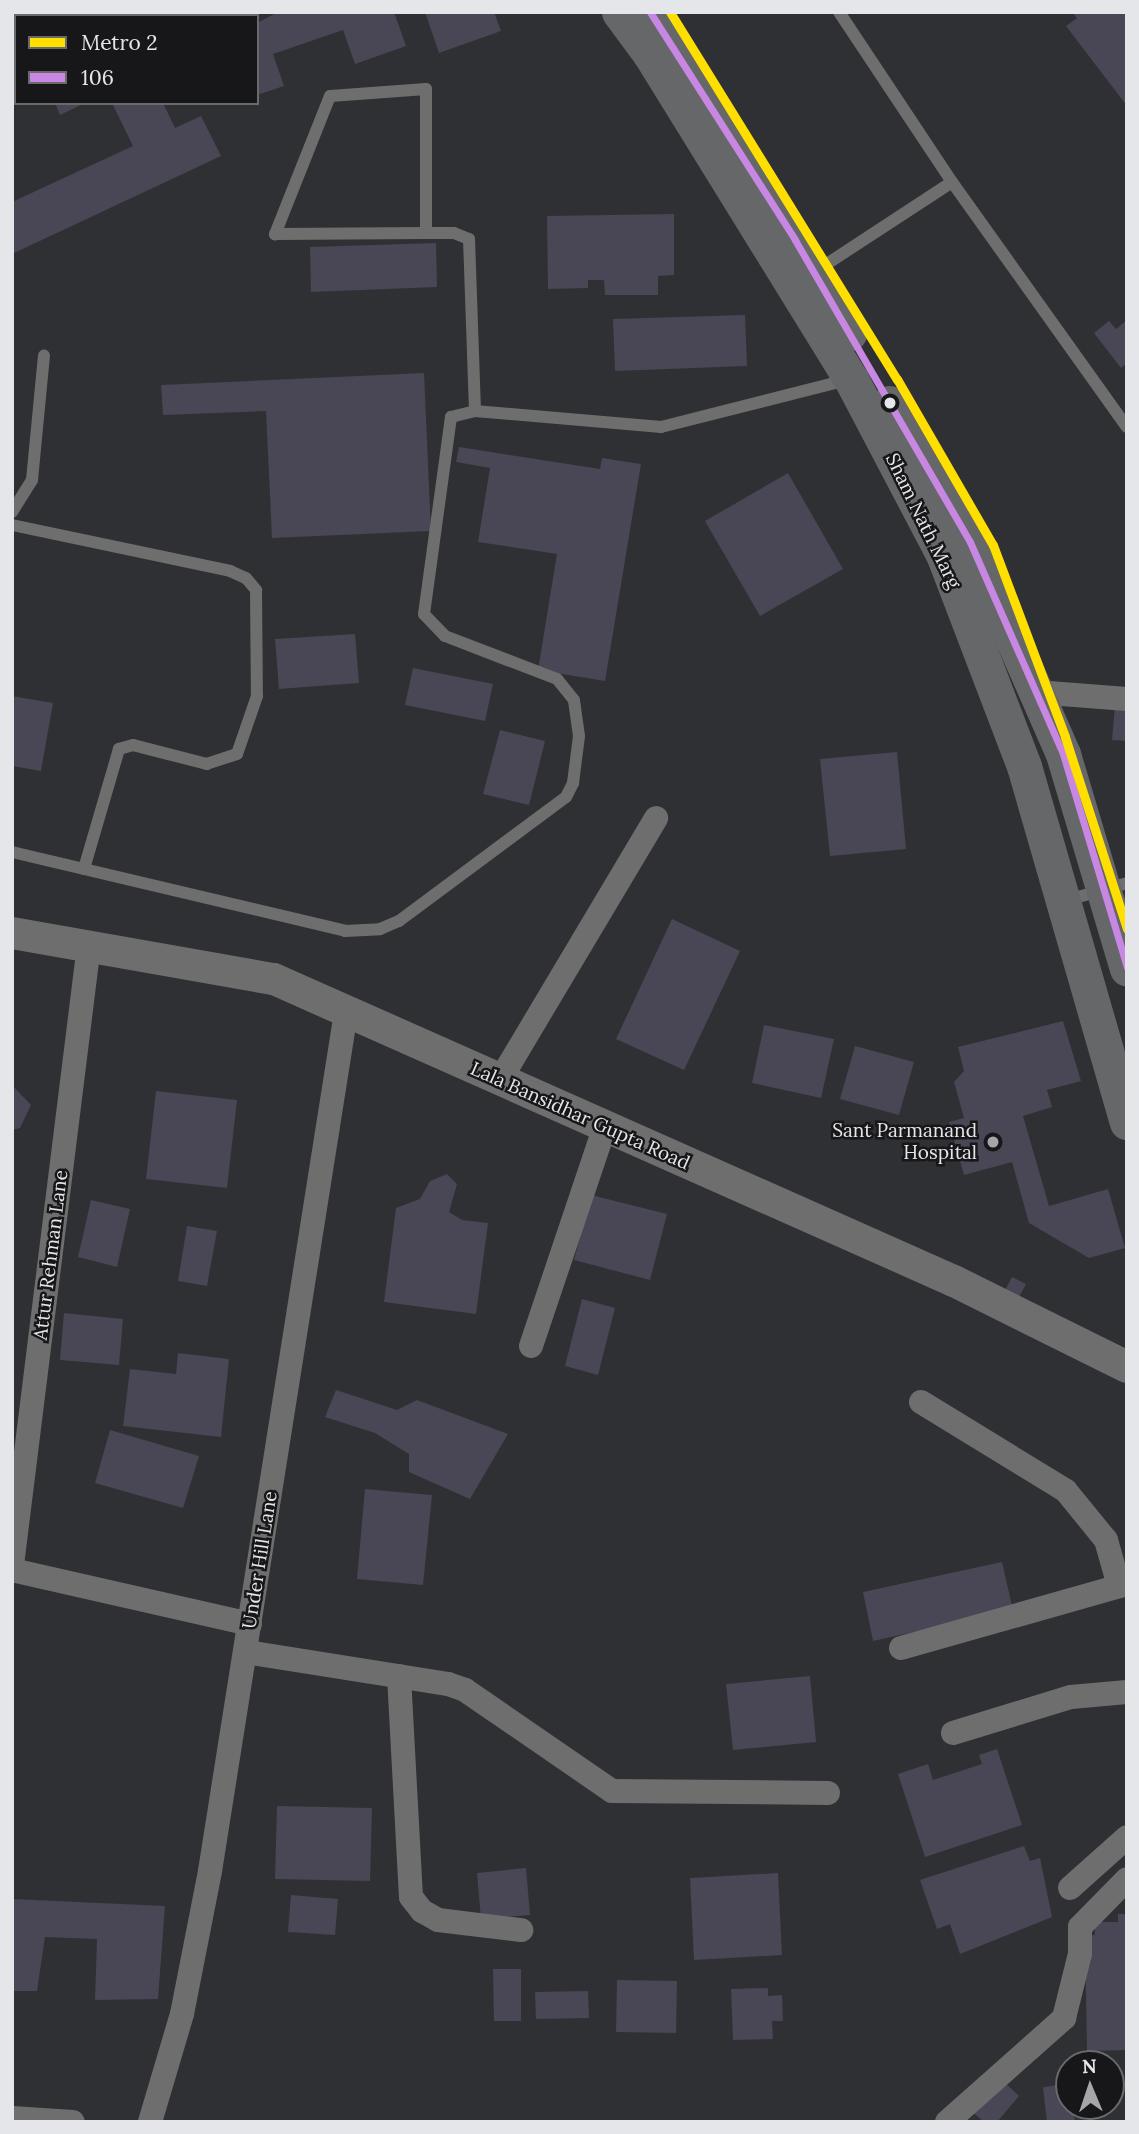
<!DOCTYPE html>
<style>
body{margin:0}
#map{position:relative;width:1139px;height:2134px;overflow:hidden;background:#2f3033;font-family:Lora,serif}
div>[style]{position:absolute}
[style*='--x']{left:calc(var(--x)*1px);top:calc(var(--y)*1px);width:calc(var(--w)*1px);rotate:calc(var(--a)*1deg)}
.building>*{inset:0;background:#494655}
.service>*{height:12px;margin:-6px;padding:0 6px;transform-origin:6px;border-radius:6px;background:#6f6e6e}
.minor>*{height:24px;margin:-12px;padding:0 12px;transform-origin:12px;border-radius:12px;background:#6f6e6e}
.tertiary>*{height:32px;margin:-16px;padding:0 16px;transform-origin:16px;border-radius:16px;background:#6f6e6e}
.secondary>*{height:35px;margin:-17.5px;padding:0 17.5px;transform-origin:17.5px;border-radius:17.5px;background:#666768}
.bus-1>*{height:7px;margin:-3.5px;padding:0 3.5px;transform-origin:3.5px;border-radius:3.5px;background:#c787e3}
.metro-1>*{height:9px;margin:-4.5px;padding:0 4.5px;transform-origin:4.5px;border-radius:4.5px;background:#ffdf00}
.dots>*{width:19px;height:19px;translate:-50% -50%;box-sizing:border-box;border:4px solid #171719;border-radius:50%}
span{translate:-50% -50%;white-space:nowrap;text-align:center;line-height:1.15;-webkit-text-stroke:5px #171719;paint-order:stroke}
.street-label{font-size:19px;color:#e5e6e9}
.poi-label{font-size:19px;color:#e5e6e9}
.right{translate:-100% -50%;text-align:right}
.frame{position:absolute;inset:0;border:14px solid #e5e6e9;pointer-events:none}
.legend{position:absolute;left:14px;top:14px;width:245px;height:91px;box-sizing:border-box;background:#171719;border:2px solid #696a6c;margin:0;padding:9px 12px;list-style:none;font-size:21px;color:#e5e6e9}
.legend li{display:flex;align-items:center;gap:14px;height:35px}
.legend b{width:35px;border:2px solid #696a6c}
.north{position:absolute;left:1055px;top:2050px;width:70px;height:70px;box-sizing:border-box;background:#171719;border:2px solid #696a6c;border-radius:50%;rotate:358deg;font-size:19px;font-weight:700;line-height:28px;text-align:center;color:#e5e6e9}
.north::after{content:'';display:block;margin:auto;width:24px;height:32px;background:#a5a6a9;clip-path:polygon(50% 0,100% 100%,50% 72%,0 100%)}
</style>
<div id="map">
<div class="building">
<div style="clip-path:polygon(278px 12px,394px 12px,406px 46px,355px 64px,343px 30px,273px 54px,284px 86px,257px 95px,257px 23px)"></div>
<div style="clip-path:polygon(425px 12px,494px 12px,501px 31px,439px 53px)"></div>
<div style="clip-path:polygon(1072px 12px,1127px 12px,1127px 106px,1066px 26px,1077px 18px)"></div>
<div style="clip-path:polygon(55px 103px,85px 103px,60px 115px)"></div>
<div style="clip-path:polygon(112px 103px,163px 103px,175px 128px,201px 116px,221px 156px,12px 254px,12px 202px,133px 146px)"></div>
<div style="clip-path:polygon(674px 214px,674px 275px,658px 276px,658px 295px,605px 295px,604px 280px,588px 280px,588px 288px,548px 289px,547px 216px)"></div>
<div style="clip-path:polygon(436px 243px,437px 287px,311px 292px,310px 247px)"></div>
<div style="clip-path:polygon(745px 315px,747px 366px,615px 371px,613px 319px)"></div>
<div style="clip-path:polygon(1127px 320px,1127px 363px,1121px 368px,1094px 333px,1109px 321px,1116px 329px)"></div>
<div style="clip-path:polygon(424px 373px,431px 531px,272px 538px,266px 411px,163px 415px,161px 385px)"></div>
<div style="clip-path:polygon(459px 447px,600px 469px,602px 458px,641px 464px,605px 681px,538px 670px,557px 554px,478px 542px,490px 468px,456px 462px)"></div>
<div style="clip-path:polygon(788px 473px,843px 569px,760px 616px,705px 521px)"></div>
<div style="clip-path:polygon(355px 634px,359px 683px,279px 689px,275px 639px)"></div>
<div style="clip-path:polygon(413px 668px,493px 684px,485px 721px,405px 705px)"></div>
<div style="clip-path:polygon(12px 696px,53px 703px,41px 771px,12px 766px)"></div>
<div style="clip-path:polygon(1115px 705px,1127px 706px,1127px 741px,1112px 740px)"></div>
<div style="clip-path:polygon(500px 730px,545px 741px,529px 805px,483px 794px)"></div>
<div style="clip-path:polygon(897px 752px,906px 849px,830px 856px,820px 759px)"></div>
<div style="clip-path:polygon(672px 919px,740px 951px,684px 1070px,616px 1039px)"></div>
<div style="clip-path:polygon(1063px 1021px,1081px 1081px,1047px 1090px,1052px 1107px,1023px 1116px,1049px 1206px,1108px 1189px,1125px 1248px,1089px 1258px,1029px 1223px,1012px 1162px,964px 1175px,949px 1122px,964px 1118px,954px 1082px,964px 1071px,958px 1047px)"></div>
<div style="clip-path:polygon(764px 1025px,834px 1039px,821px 1098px,752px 1083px)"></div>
<div style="clip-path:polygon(855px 1046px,914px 1062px,899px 1115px,840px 1099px)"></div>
<div style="clip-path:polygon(12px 1085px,31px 1105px,20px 1128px,12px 1130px)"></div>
<div style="clip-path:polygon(156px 1091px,237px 1100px,227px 1188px,146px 1179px)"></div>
<div style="clip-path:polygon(447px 1174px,457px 1184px,449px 1212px,462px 1220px,488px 1223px,476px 1314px,384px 1302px,396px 1208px,420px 1199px,430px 1181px)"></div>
<div style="clip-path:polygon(591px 1195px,667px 1214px,650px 1280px,574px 1260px)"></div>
<div style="clip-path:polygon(91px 1200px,130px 1209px,117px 1267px,78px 1257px)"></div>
<div style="clip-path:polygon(187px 1226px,217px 1231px,207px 1286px,178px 1281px)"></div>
<div style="clip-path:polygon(1012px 1277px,1026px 1284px,1017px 1301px,1003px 1294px)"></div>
<div style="clip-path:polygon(582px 1299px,615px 1308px,598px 1375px,565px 1366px)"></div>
<div style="clip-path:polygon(64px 1313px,123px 1319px,119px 1365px,60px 1360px)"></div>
<div style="clip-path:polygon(178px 1353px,229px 1359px,221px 1437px,123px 1426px,130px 1369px,176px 1374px)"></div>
<div style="clip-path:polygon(336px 1390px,397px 1410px,417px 1400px,508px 1434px,470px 1499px,409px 1472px,409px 1454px,375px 1433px,325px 1417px)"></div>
<div style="clip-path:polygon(110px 1430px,199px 1456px,183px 1508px,95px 1483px)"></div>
<div style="clip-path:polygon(365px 1489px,432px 1495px,423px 1585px,357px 1579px)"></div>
<div style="clip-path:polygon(1002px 1562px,1013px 1610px,873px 1641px,863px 1592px)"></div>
<div style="clip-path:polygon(810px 1676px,816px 1742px,733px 1750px,726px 1684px)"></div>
<div style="clip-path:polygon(997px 1749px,1022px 1825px,925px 1857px,898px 1774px,928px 1764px,933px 1780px,982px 1764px,979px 1755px)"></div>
<div style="clip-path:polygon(277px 1806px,372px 1808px,370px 1881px,275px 1879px)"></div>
<div style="clip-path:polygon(1024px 1846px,1030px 1861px,1040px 1858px,1052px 1917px,960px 1954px,950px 1924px,937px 1929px,920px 1880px)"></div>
<div style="clip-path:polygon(526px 1868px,530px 1915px,481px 1919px,477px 1873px)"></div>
<div style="clip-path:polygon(778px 1873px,782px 1955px,694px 1960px,690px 1878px)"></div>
<div style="clip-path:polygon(291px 1895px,338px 1899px,335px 1935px,288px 1932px)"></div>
<div style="clip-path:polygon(12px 1899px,165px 1906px,158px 1999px,95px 2000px,97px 1939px,45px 1937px,37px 1991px,12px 1991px)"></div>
<div style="clip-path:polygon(1118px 1914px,1127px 1914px,1127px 2050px,1087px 2051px,1085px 1936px,1095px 1935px,1095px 1922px,1118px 1922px)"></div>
<div style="clip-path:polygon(493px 1969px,521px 1969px,521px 2021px,494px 2021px)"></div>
<div style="clip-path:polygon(617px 1980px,677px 1981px,676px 2033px,616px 2032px)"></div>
<div style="clip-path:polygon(768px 1988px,768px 1996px,782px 1995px,783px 2021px,772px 2021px,773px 2039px,733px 2040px,731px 1989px)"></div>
<div style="clip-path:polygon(588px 1991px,589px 2018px,536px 2019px,535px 1992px)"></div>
<div style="clip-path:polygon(999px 2077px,1019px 2096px,997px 2122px,984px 2122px,970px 2110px)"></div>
<div style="clip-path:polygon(1069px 2084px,1075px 2122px,1047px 2122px,1043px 2087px)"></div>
</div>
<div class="service">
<div style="--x:952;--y:182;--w:301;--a:54.5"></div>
<div style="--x:426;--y:233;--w:144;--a:-90"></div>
<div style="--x:426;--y:89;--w:96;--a:175.8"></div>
<div style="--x:330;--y:96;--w:149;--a:111.7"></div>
<div style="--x:275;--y:234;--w:151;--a:-0.4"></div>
<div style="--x:426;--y:233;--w:28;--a:0"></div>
<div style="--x:454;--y:233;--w:16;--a:22"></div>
<div style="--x:469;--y:239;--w:172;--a:88"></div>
<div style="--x:813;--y:273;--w:166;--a:-33.2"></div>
<div style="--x:952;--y:182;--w:204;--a:-123.6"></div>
<div style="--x:12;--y:512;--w:38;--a:-58"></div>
<div style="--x:32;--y:480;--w:125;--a:-84.5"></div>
<div style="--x:12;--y:525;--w:223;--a:11.9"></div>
<div style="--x:230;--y:571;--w:17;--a:24"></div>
<div style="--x:246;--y:578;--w:16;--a:50"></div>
<div style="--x:256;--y:590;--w:106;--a:89.5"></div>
<div style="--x:257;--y:696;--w:61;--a:109"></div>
<div style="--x:237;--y:754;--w:32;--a:162"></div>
<div style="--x:207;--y:764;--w:76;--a:-165.6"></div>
<div style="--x:133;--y:745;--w:15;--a:164"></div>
<div style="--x:119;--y:749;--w:125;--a:106.3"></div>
<div style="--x:12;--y:852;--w:342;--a:13.3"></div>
<div style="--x:345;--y:931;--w:35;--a:-3"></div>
<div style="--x:380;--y:929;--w:21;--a:-23"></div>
<div style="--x:399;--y:921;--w:208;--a:-36.6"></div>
<div style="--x:566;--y:797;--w:16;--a:-63"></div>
<div style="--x:573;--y:783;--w:47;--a:-82.7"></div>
<div style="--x:579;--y:736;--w:36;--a:-98"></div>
<div style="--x:574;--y:700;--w:27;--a:-129"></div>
<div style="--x:557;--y:679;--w:120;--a:-159"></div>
<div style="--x:445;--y:636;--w:30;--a:-134"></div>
<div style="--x:424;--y:614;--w:199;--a:-82.2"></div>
<div style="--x:451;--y:417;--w:25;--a:-14"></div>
<div style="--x:475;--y:411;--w:187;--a:4.9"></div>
<div style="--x:661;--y:427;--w:192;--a:-14.2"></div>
<div style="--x:1064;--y:901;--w:66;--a:-15.9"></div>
</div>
<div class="minor">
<div style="--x:70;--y:16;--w:9;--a:-27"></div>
<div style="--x:12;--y:44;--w:4;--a:-14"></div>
<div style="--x:1036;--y:692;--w:91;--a:4.4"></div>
<div style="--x:500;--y:1080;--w:305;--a:-59.2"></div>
<div style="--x:531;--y:1346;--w:232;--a:-71.4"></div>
<div style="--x:921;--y:1402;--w:170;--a:31.5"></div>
<div style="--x:1066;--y:1491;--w:63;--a:50.8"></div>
<div style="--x:1106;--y:1540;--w:48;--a:74.2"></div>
<div style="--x:12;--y:1565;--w:625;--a:-82.92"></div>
<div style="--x:12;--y:1570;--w:244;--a:12.8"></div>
<div style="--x:901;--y:1648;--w:235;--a:-15.8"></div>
<div style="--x:246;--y:1652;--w:205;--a:9"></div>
<div style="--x:448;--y:1684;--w:18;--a:19"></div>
<div style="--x:465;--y:1690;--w:178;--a:34.5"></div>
<div style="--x:612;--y:1791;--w:216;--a:0.5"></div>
<div style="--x:399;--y:1676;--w:221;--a:86.9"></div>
<div style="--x:411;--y:1897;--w:18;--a:52"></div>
<div style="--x:422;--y:1911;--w:18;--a:29"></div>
<div style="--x:438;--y:1920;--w:84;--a:6.9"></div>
<div style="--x:953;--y:1733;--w:123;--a:-17"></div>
<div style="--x:1071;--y:1697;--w:56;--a:-5.1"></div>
<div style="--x:1070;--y:1888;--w:76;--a:-41.8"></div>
<div style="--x:12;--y:2118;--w:61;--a:3.8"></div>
<div style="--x:150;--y:2122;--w:113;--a:-73.5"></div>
<div style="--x:182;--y:2014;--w:146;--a:-78.9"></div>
<div style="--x:210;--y:1871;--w:870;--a:-81"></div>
<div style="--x:947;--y:2122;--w:157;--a:-41.6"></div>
<div style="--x:1064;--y:2018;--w:66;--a:-76"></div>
<div style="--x:1080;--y:1954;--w:27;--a:-90"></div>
<div style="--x:1080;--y:1927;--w:67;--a:-45.6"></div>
</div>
<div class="tertiary">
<div style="--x:12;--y:933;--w:266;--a:10"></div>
<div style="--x:274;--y:979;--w:744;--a:23.95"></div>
<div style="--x:954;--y:1281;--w:193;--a:26.4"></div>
</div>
<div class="secondary">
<div style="--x:619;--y:12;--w:52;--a:53.6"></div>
<div style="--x:650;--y:54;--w:382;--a:58.3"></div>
<div style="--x:851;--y:379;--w:198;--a:62.3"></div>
<div style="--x:943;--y:554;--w:227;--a:69.1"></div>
<div style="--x:1024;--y:766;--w:371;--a:73.9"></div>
<div style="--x:650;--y:12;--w:378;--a:58.2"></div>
<div style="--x:889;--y:403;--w:161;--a:59.8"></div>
<div style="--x:970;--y:542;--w:232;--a:66.3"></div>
<div style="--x:1063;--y:754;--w:224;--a:73.4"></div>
</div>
<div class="bus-1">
<div style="--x:650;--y:12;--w:270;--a:57.5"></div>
<div style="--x:795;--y:240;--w:349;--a:59.9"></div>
<div style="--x:970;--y:542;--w:232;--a:66.3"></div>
<div style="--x:1063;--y:754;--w:223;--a:73.3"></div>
</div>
<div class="metro-1">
<div style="--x:670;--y:12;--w:432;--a:58.3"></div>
<div style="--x:897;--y:379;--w:192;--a:60"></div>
<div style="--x:993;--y:545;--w:205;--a:69.4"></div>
<div style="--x:1065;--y:737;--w:202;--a:72.1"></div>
</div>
<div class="dots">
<div style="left:890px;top:403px;background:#e5e6e9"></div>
<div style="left:993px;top:1142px;background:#a5a6a9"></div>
</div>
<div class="street-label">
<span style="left:923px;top:521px;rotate:64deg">Sham Nath Marg</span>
<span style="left:580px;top:1116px;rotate:24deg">Lala Bansidhar Gupta Road</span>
<span style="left:51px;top:1255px;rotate:-83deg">Attur Rehman Lane</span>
<span style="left:260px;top:1560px;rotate:-81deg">Under Hill Lane</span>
</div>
<div class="poi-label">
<span class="right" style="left:977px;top:1142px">Sant Parmanand<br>Hospital</span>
</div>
<div class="frame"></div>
<ul class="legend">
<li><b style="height:9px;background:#ffdf00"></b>Metro 2</li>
<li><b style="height:9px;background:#c787e3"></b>106</li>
</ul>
<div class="north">N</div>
</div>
